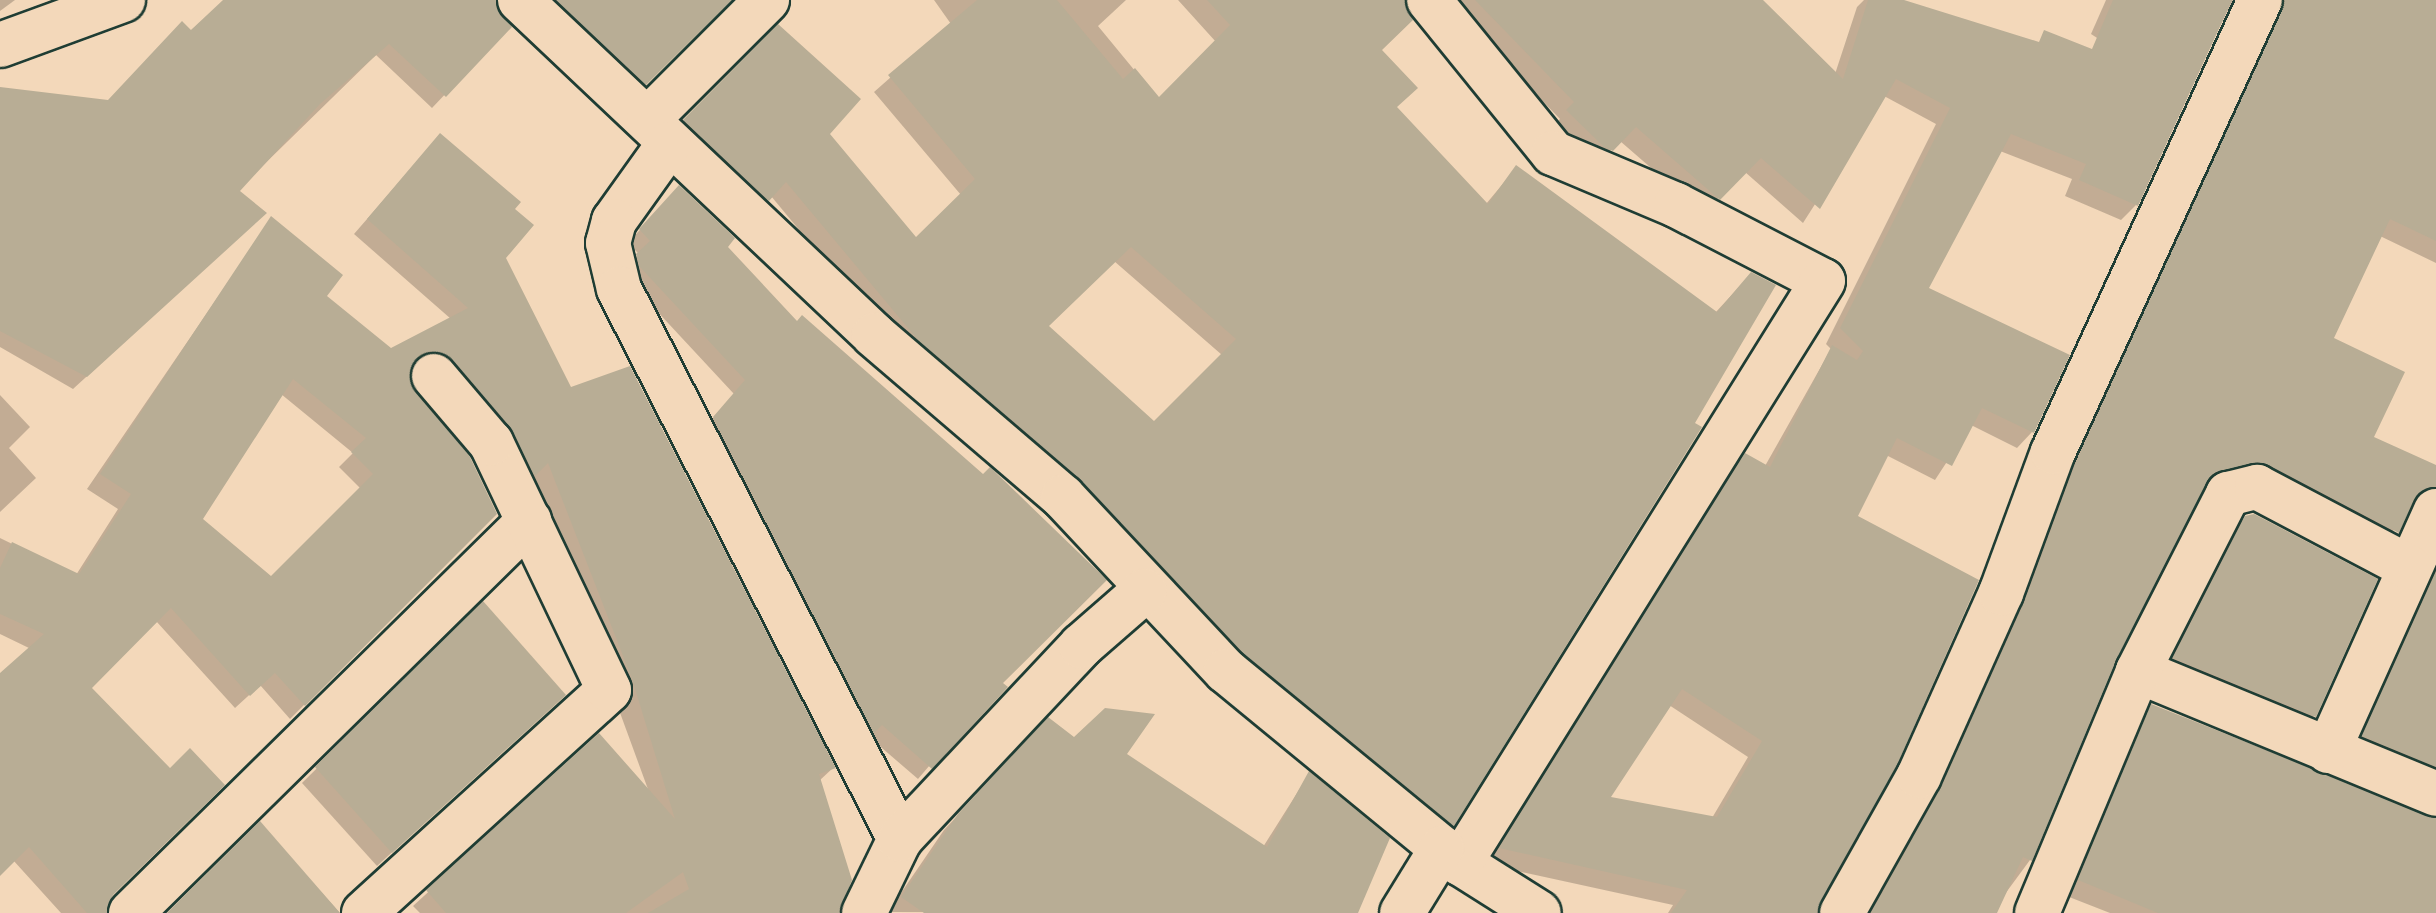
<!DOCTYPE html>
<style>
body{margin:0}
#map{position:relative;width:2436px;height:913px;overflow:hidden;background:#f3d8ba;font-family:Pangolin,sans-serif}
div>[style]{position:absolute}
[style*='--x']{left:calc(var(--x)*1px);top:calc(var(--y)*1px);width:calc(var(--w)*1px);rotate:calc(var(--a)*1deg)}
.shadow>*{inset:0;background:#0003}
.building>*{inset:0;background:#b8ad95}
.roads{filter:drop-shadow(2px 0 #1f3d34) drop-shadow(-2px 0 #1f3d34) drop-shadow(0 2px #1f3d34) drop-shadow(0 -2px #1f3d34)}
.minor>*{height:44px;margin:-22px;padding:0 22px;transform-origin:22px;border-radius:22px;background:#f3d8ba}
.tertiary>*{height:44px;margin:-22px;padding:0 22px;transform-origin:22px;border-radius:22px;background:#f3d8ba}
span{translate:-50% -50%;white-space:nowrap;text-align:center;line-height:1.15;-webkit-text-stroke:6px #f3d8ba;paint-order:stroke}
</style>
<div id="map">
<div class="shadow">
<div style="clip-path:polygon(0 0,15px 0,0 11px)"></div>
<div style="clip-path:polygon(226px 0,494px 0,509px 27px,432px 108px,376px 55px,237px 191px,252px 225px,73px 389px,0 347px,0 90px,108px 102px)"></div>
<div style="clip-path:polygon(526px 0,729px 0,633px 96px)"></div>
<div style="clip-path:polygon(evenodd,934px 0,1126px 0,1098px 26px,1159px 100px,1216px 42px,1178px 0,1406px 0,1411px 20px,1380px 50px,1395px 107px,1486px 204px,1516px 168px,1715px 313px,1751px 274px,1452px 824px,1437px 840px,903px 355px,771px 196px,752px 215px,669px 136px,757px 48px,915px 240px,961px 195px,874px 92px,951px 24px,934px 0,1114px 261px,1222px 355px,1154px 424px,1047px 326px,1114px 261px)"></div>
<div style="clip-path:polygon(evenodd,1445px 0,1760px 0,1835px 74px,1857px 7px,1864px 0,1897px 0,2136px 205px,2121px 220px,2065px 196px,2072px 179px,2000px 151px,1927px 289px,2032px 432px,2017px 448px,1971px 425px,1935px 480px,1886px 455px,1855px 516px,1818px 913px,1668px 913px,1673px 905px,1485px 864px,1730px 470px,1746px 455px,1765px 466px,1831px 349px,1826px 344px,1936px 124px,1884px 96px,1803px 223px,1745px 172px,1703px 213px,1620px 141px,1596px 165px,1552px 126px,1560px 119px,1445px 0,1669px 705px,1748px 757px,1712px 818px,1608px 799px,1669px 705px)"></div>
<div style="clip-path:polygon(2106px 0,2233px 0,2195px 76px,2180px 92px,2091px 34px)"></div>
<div style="clip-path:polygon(2261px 0,2436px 0,2436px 263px,2380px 236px,2331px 339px,2372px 438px,2436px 467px,2436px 508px,2411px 505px,2382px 547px,2251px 479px,2203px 488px,2114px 659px,2030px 860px,1991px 913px,1866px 913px,2061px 479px)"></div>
<div style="clip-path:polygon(evenodd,427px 150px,512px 209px,504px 258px,570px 390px,833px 768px,819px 781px,850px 880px,842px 913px,420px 913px,413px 906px,599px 736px,649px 792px,533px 475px,520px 488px,439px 373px,415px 364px,408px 382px,495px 513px,290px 719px,260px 685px,235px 708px,156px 621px,89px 688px,111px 895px,106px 913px,61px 913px,13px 860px,0 873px,0 676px,31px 649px,0 634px,0 538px,76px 575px,118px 509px,87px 489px,271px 219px,324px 297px,391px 350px,451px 319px,354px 234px,427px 150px,281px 394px,353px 453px,339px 467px,361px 489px,271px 578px,200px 520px,281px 394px)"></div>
<div style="clip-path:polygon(667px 200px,725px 247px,1000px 683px,918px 779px,868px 736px,702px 431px,734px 394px,628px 280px,625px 268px,639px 254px,628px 243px)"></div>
<div style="clip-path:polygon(0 395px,30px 427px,9px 448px,36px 478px,0 512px)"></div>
<div style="clip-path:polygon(2245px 518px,2314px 716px,2297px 733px,2157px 676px,2228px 535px)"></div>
<div style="clip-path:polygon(2436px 556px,2436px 792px,2348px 752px)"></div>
<div style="clip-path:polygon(483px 604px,549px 709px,377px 866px,302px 783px)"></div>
<div style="clip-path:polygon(2152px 706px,2436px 818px,2436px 913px,2110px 913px,2064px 895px,2137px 721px)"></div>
<div style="clip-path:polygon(1034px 734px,1124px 754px,1263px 847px,1309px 774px,1356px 913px,888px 912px,944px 830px)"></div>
<div style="clip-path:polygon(260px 824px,340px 913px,169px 913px)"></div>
</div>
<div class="building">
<div style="clip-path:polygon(223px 0,496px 0,512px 27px,446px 97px,389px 44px,320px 104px,240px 191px,267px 213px,87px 377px,0 331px,0 87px,108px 100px,182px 21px,191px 30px)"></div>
<div style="clip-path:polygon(556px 0,732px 0,646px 85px)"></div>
<div style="clip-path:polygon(evenodd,977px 0,1057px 0,1123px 79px,1135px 68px,1159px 97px,1230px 25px,1207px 0,1405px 0,1413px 20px,1382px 50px,1418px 88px,1397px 107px,1488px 204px,1516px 165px,1717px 312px,1751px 272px,1776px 285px,1695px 423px,1702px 427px,1454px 826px,1243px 653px,1079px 478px,918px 340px,786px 182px,769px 201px,683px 120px,778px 24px,861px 99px,830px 134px,916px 237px,975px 179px,888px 75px,977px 0,1131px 247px,1236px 339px,1154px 421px,1049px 326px,1131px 247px)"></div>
<div style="clip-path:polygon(evenodd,1475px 0,1763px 0,1843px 79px,1868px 0,1904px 0,2039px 42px,2044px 30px,2092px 49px,2113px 0,2232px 0,2138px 206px,2079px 180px,2086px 164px,2011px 134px,1929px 288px,2070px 355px,2034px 433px,1982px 408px,1952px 466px,1897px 438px,1858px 516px,1979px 580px,1897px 765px,1817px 913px,1671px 913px,1687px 890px,1499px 848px,1745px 453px,1770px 467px,1832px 345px,1857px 360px,1863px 351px,1840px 328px,1950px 108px,1896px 79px,1820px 209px,1761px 158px,1720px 200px,1636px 127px,1613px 151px,1604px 147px,1566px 110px,1574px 102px,1475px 0,1682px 689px,1762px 741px,1717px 817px,1611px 797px,1682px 689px)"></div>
<div style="clip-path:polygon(2285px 0,2436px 0,2436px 241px,2390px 219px,2334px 338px,2405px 372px,2374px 437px,2436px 465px,2436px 486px,2414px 500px,2399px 533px,2269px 465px,2213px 474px,2116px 660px,2032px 861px,2023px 857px,1997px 913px,1871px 913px,1942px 786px,2024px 603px,2076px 462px)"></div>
<div style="clip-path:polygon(evenodd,440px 133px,521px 202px,515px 209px,534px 225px,506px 258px,571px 387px,630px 366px,836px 768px,819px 774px,852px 880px,839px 913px,648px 913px,689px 889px,683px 872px,626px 913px,446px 913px,426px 890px,599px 733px,675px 819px,632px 679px,548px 463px,535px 476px,510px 427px,453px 360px,430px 351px,411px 367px,410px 381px,470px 457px,497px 514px,305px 706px,275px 673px,250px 696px,171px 608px,92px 688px,170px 768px,190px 748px,225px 785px,113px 895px,107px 913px,87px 913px,29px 847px,0 876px,0 673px,44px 634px,0 614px,0 568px,12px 542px,79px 574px,131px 494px,100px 474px,271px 216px,343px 275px,327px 296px,391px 348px,468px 308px,367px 219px,440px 133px,293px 379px,366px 438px,351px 452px,373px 474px,271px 576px,203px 519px,293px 379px)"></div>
<div style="clip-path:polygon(679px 185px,735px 238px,728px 247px,797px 321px,802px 315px,983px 474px,990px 467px,1107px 580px,1003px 683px,1008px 687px,932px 769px,882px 725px,874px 733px,713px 417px,745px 380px,640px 267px,636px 254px,650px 241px,639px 229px)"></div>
<div style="clip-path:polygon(2254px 514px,2378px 579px,2316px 717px,2173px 658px,2245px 516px)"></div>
<div style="clip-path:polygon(2436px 572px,2436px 767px,2362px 736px)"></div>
<div style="clip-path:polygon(483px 601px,566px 695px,392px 853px,315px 767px)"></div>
<div style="clip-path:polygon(2151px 704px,2436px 818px,2436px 913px,2158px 913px,2078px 880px)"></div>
<div style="clip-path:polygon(1105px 708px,1155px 714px,1127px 754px,1267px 847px,1309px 771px,1390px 838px,1358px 913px,924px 913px,901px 897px,958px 814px,1048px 717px,1074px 737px)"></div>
<div style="clip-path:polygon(260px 821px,340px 913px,167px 913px)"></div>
</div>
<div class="roads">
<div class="minor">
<div style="--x:520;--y:0;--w:487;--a:43.4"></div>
<div style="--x:874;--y:335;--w:249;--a:40.6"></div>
<div style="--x:1063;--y:497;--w:238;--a:46.9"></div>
<div style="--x:1226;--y:671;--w:303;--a:39.4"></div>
<div style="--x:1460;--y:863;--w:93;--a:32.3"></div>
<div style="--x:1429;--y:0;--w:197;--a:51"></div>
<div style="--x:1553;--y:153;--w:134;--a:22.9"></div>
<div style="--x:1676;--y:205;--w:165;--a:27.3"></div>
<div style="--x:1823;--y:281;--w:686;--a:121.95"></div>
<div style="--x:649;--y:118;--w:167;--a:-45"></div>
<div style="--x:669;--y:144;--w:95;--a:125.5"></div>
<div style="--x:614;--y:221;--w:23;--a:105"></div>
<div style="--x:608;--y:243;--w:47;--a:76.6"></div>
<div style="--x:619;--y:289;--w:618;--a:62.94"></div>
<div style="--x:2138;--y:671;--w:322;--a:22.4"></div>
<div style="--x:2328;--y:751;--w:263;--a:-65.8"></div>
<div style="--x:131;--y:913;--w:559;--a:-44.56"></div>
<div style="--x:364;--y:913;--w:331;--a:-42.3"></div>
<div style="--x:609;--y:690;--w:274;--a:-115.5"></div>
<div style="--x:491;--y:443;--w:88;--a:-130.4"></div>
<div style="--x:864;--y:913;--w:82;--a:-64.1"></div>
<div style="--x:900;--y:839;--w:265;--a:-46.8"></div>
<div style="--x:1081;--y:646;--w:84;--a:-41.1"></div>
<div style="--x:1402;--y:913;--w:76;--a:-58.4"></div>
<div style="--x:1842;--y:913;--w:157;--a:-60.7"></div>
<div style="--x:1919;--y:776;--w:201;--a:-65.9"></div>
<div style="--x:2001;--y:593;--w:150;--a:-69.8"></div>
<div style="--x:2053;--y:452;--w:497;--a:-65.4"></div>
<div style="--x:2037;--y:913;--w:262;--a:-67.3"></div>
<div style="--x:2138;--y:671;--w:199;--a:-63"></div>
<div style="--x:2228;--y:494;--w:30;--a:-14"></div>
<div style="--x:2257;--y:487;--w:172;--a:27.8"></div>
</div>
<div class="tertiary">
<div style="--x:0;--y:45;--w:131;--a:-20.1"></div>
</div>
</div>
</div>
